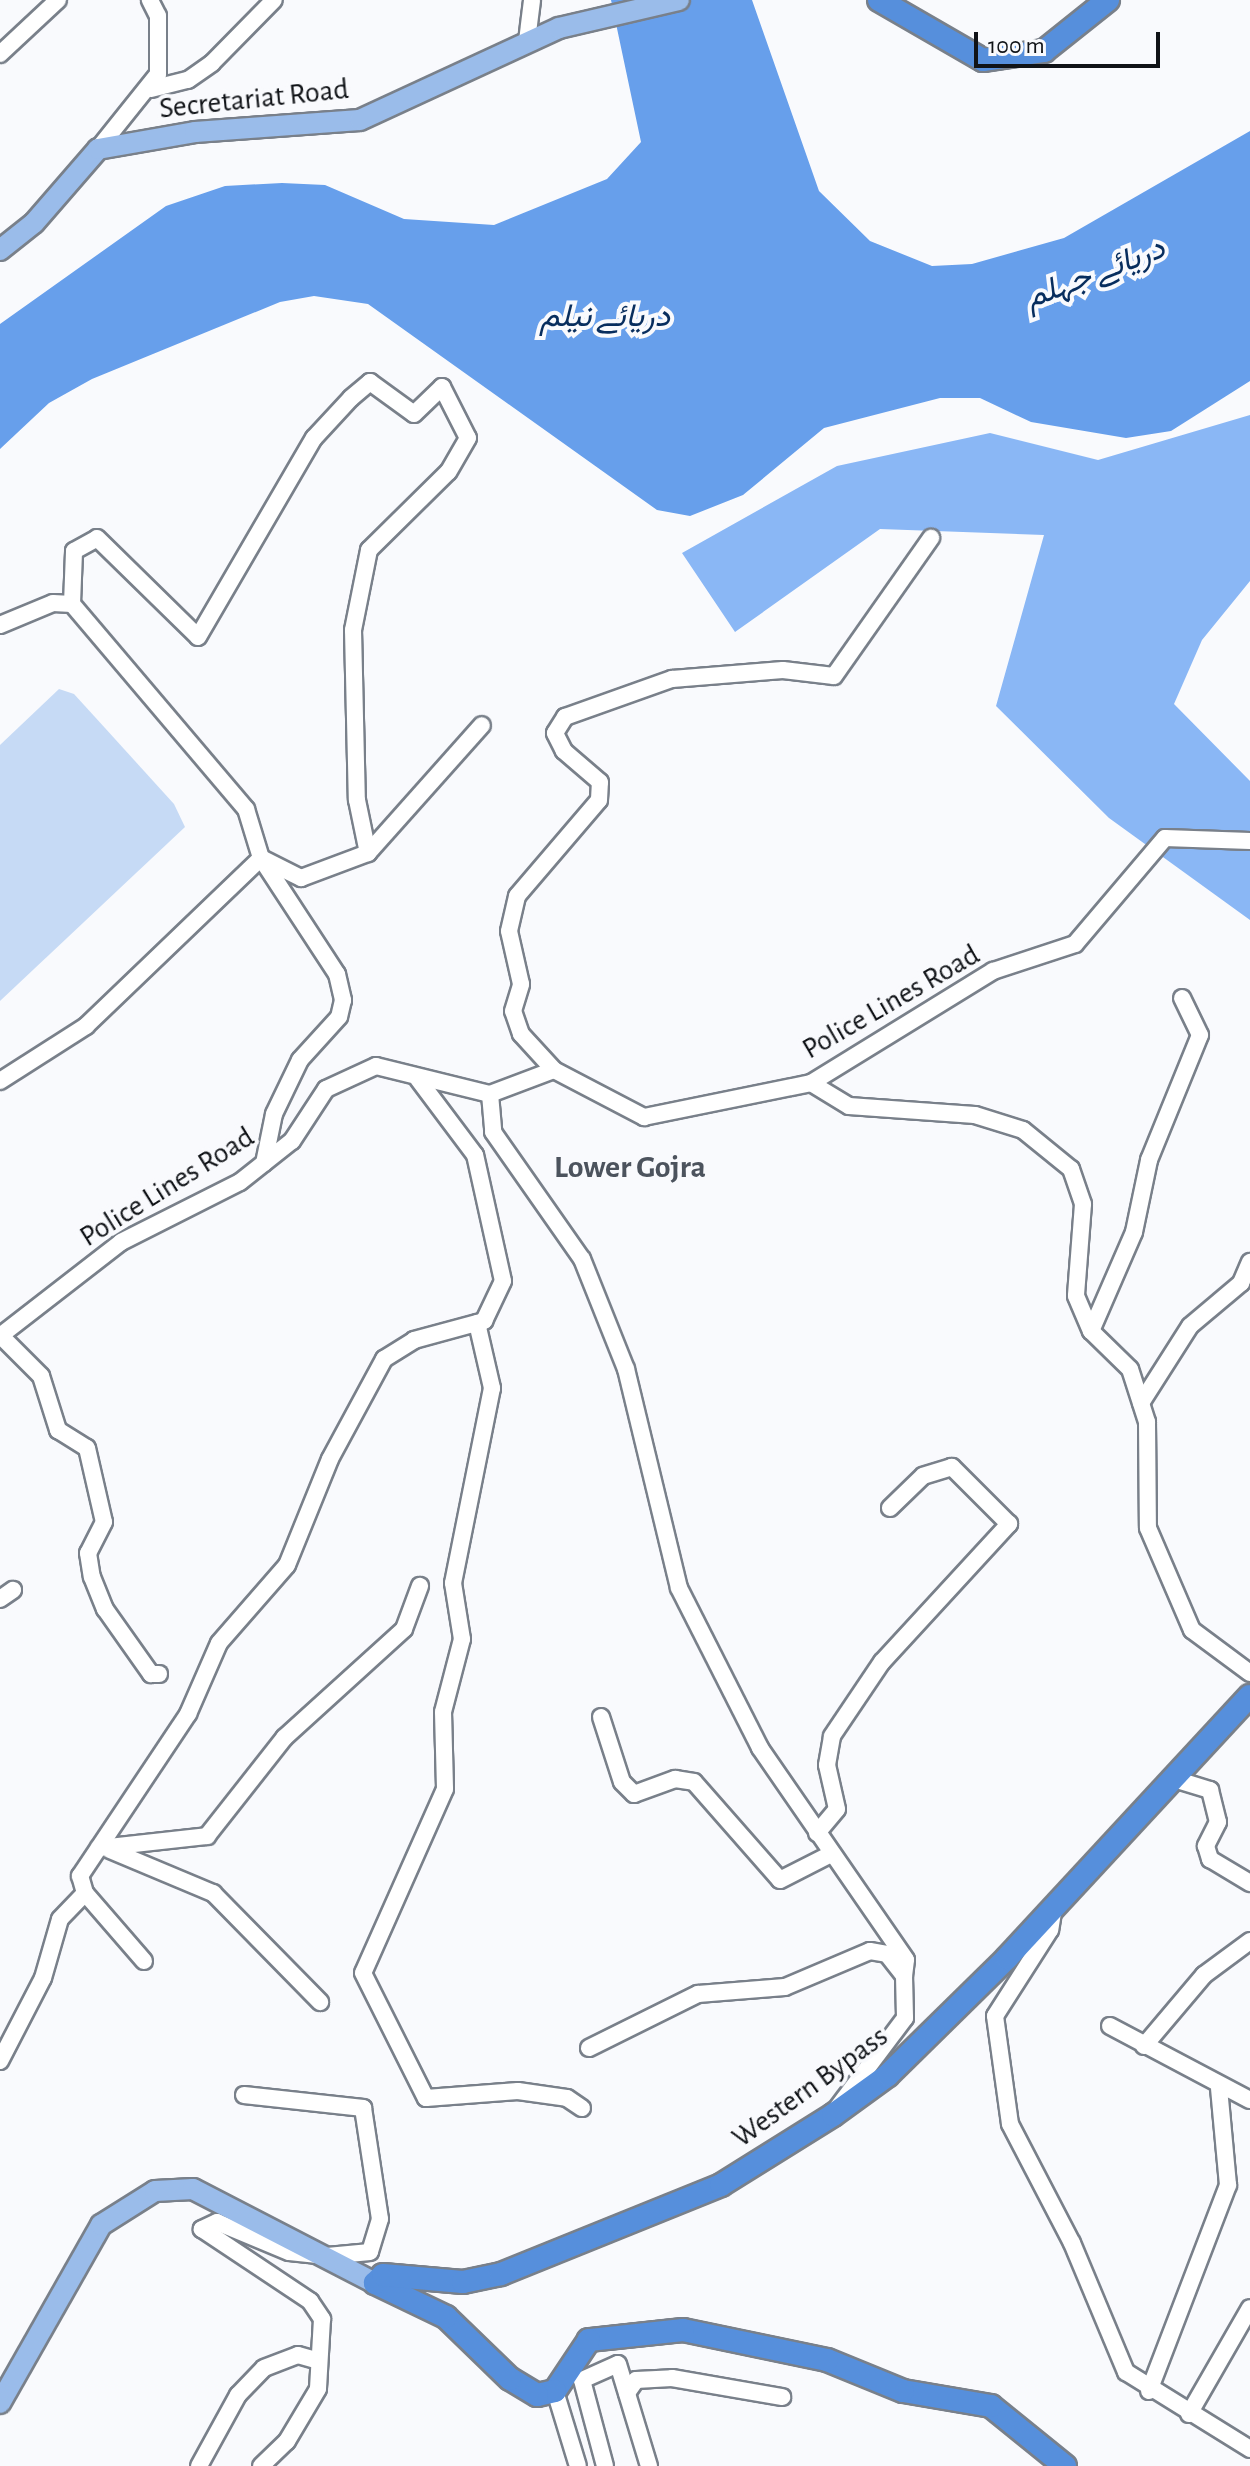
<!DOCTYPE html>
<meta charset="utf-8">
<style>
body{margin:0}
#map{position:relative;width:1250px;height:2466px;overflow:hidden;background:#f9fafd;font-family:"Alegreya Sans",Vazirmatn,sans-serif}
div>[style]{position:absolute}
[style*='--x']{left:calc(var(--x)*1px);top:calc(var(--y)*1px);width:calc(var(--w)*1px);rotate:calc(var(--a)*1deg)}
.green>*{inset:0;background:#c6daf5}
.forest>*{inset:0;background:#8ab7f5}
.water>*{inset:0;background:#679feb}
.roads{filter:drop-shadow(2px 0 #79808a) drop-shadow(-2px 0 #79808a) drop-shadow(0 2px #79808a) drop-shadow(0 -2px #79808a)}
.minor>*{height:16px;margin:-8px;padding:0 8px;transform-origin:8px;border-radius:8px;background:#fff}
.major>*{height:20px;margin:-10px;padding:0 10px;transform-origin:10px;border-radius:10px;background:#9abcea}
.highway>*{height:22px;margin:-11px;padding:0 11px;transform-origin:11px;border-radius:11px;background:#568fdc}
span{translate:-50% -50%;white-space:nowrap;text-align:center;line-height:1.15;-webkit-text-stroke:8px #f9fafd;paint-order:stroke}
.street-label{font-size:30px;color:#101317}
.water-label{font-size:32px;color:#082e5e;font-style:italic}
.neighbourhood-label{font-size:32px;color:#4c535d;font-weight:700}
.scale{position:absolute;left:974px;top:32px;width:186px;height:36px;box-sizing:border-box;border:4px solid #101317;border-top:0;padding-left:10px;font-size:24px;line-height:28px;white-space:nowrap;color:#101317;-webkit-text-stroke:6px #f9fafd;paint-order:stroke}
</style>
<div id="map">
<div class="green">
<div style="clip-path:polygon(59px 689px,74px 694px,105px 728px,174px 804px,185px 827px,0 1001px,0 745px)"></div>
</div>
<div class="forest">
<div style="clip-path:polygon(1250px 415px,1250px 581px,1202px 640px,1174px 704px,1250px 781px,1250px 920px,1109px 818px,996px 706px,1044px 535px,880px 529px,735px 632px,682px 553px,837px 466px,990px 433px,1098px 460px)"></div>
</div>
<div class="water">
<div style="clip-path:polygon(611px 0,752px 0,819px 191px,870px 241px,932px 266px,972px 264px,1064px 238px,1250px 131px,1250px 381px,1171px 431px,1126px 438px,1031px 422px,980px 398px,940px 398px,824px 428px,743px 495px,690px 516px,657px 510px,368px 304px,314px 296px,280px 302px,92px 379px,49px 403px,0 449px,0 324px,166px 206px,225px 186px,282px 183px,325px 185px,404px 219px,494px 225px,607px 179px,641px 142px)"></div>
</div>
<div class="roads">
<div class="minor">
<div style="--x:527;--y:41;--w:41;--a:-83"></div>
<div style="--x:0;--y:54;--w:79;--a:-43"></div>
<div style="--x:151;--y:89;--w:38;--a:-14"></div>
<div style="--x:188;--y:80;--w:29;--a:-35"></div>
<div style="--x:212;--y:63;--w:88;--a:-45.5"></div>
<div style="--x:98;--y:149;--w:96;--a:-51.3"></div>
<div style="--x:158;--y:74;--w:58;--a:-90"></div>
<div style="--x:158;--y:16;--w:18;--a:-117"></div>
<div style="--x:72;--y:604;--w:53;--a:-87.8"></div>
<div style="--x:74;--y:551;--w:26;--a:-29"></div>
<div style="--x:97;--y:538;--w:141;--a:44.4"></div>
<div style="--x:198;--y:637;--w:230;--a:-59.8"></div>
<div style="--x:314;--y:438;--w:54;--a:-47.2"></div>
<div style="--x:351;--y:398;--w:25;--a:-40"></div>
<div style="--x:370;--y:382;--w:54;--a:36"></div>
<div style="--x:414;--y:414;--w:39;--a:-44"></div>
<div style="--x:442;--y:387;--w:57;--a:63"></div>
<div style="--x:468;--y:438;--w:39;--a:120"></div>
<div style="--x:448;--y:472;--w:111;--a:135.4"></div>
<div style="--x:369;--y:550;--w:82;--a:101.3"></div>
<div style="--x:353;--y:630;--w:170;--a:88.7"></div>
<div style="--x:357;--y:800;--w:54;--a:78.3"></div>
<div style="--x:0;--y:625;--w:57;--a:-22.5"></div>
<div style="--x:53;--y:603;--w:19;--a:3"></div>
<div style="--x:72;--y:604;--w:269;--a:49.7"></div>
<div style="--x:246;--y:809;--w:51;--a:73"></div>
<div style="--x:261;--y:858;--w:243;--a:136.2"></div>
<div style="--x:86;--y:1026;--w:102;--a:147.4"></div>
<div style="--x:261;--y:858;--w:139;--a:56.8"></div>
<div style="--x:337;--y:974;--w:27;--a:77"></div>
<div style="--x:343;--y:1000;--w:17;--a:103"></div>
<div style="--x:339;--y:1017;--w:58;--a:132.2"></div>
<div style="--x:300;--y:1060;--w:60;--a:115.7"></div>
<div style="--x:274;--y:1114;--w:50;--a:101.5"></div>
<div style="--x:261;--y:858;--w:45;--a:26.6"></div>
<div style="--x:301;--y:878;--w:72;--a:-20.5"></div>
<div style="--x:368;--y:853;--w:171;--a:-48.3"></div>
<div style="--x:554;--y:1070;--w:49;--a:-132.5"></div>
<div style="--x:521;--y:1034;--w:24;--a:-109"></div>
<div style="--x:513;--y:1011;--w:28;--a:-73"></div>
<div style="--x:521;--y:984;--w:54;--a:-102.8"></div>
<div style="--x:509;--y:931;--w:36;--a:-77"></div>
<div style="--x:517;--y:896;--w:126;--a:-49.5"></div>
<div style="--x:599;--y:800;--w:18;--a:-87"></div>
<div style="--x:600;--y:782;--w:48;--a:-139.3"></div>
<div style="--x:564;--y:751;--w:20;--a:-117"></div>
<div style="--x:555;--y:733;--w:19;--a:-58"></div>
<div style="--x:565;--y:717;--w:114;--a:-19.6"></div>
<div style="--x:672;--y:679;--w:111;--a:-4.6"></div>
<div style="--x:783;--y:670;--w:51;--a:6.7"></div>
<div style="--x:834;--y:676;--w:169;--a:-54.9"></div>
<div style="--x:811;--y:1083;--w:44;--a:31.2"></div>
<div style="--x:849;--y:1106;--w:126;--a:4.1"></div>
<div style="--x:975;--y:1115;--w:50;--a:17.4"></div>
<div style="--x:1023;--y:1130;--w:62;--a:39.1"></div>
<div style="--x:1071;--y:1169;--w:37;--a:71"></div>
<div style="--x:1083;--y:1204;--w:92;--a:94.4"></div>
<div style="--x:1076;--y:1296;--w:38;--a:67"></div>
<div style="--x:1091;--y:1331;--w:54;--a:44.3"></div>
<div style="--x:1130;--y:1369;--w:56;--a:72.2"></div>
<div style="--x:1147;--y:1422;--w:106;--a:89.5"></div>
<div style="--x:1148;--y:1528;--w:111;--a:66.7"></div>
<div style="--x:1192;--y:1630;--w:72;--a:36.6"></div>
<div style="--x:490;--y:1094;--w:38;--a:85"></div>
<div style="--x:493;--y:1132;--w:155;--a:55"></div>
<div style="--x:582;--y:1259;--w:118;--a:68.2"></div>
<div style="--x:626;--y:1369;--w:225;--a:76.4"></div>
<div style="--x:679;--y:1588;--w:179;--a:63.1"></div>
<div style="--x:760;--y:1748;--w:257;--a:55.4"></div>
<div style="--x:906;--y:1960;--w:16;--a:97"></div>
<div style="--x:477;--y:1323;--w:67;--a:77"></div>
<div style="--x:492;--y:1388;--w:199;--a:101.3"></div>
<div style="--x:453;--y:1583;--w:57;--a:80.9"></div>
<div style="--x:462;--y:1639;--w:75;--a:104.6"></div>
<div style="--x:443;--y:1712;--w:77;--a:88.5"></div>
<div style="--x:445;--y:1789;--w:201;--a:114"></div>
<div style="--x:363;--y:1973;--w:140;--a:63.3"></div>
<div style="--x:426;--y:2098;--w:92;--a:-4.4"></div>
<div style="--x:518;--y:2091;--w:49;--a:8.1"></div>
<div style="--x:567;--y:2098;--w:18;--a:34"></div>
<div style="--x:1091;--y:1331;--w:108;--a:-66.5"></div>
<div style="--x:1134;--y:1232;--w:74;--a:-78.2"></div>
<div style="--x:1149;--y:1160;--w:135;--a:-67.8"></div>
<div style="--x:1200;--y:1035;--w:41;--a:-115.9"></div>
<div style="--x:0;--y:1335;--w:58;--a:45"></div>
<div style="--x:41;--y:1376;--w:57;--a:72.5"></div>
<div style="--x:58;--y:1430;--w:34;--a:32"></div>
<div style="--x:87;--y:1448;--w:76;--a:77.1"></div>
<div style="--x:104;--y:1522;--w:35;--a:117"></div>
<div style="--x:88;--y:1553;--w:24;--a:81"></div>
<div style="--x:92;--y:1577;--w:35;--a:68"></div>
<div style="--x:105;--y:1609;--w:80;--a:54.7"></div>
<div style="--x:151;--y:1674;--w:8;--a:0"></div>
<div style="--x:0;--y:1336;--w:153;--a:-37.8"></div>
<div style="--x:121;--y:1242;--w:133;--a:-26.8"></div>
<div style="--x:240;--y:1182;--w:66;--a:-38.3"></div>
<div style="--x:292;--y:1141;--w:62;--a:-56.8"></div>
<div style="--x:326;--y:1089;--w:55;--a:-24.7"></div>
<div style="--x:376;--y:1066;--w:117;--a:13.8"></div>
<div style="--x:490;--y:1094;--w:68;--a:-20.6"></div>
<div style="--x:554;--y:1070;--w:102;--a:27.6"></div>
<div style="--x:644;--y:1117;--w:170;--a:-11.5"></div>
<div style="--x:811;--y:1083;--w:214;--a:-31.6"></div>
<div style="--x:993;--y:971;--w:86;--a:-18.2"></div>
<div style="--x:1075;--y:944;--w:139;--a:-49.7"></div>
<div style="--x:1165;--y:838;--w:85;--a:2"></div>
<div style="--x:1141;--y:1403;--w:91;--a:-57.5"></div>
<div style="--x:1190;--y:1326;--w:67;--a:-40.1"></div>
<div style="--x:1241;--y:1283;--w:23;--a:-67"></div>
<div style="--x:0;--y:1599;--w:16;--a:-35"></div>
<div style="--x:601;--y:1717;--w:68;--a:72.1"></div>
<div style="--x:622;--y:1782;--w:17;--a:45"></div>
<div style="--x:634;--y:1794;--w:44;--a:-20.1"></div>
<div style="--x:675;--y:1779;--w:19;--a:9"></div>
<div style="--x:694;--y:1782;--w:130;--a:48.7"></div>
<div style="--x:780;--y:1880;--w:57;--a:-27"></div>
<div style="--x:1174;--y:1779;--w:38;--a:17"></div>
<div style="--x:1210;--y:1790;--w:33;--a:76"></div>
<div style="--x:1218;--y:1822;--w:27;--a:117"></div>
<div style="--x:1206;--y:1846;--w:14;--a:73"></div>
<div style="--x:1210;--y:1859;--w:47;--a:31"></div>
<div style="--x:817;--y:1833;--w:31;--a:-50"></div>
<div style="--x:837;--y:1809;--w:45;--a:-102.8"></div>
<div style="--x:827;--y:1765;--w:29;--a:-80"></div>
<div style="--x:832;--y:1736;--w:89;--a:-56"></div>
<div style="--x:882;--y:1662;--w:188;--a:-47.4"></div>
<div style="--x:1009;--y:1524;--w:81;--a:-135"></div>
<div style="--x:952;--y:1467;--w:30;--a:163"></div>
<div style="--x:923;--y:1476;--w:46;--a:135.9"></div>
<div style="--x:99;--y:1848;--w:109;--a:-6.3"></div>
<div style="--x:207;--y:1836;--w:125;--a:-51.8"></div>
<div style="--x:284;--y:1738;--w:162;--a:-42.2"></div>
<div style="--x:404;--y:1629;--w:46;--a:-69.6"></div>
<div style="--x:110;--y:1850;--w:112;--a:22.7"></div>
<div style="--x:213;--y:1893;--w:153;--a:45.5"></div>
<div style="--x:1054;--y:1906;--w:24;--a:99"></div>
<div style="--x:1050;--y:1930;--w:102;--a:122.6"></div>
<div style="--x:995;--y:2016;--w:109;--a:82.1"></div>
<div style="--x:1010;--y:2124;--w:134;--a:62.5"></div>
<div style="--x:1072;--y:2243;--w:140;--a:67.3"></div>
<div style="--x:1126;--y:2372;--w:146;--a:31.8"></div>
<div style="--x:144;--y:1961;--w:90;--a:-130.9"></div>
<div style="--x:85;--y:1893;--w:18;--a:-106"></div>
<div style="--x:80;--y:1876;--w:195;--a:-56.3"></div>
<div style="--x:188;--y:1714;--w:77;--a:-66.4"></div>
<div style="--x:219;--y:1643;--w:103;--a:-48.9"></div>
<div style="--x:287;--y:1565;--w:114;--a:-67.9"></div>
<div style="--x:330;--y:1459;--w:114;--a:-61.6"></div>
<div style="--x:384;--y:1359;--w:36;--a:-32"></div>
<div style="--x:414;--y:1340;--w:73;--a:-15.2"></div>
<div style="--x:484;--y:1321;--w:44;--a:-64.6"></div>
<div style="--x:503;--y:1281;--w:129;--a:-102.5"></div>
<div style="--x:475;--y:1155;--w:95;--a:-126.9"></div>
<div style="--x:1110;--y:2026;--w:158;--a:27.9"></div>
<div style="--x:1144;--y:2046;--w:93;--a:-49.8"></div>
<div style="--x:1204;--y:1975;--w:57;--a:-36.5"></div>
<div style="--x:589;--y:2048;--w:122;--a:-26.4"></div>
<div style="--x:698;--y:1994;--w:87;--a:-4.6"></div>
<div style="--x:785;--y:1987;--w:92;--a:-23"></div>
<div style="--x:870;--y:1951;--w:17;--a:10"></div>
<div style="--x:887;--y:1954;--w:28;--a:52"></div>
<div style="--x:904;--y:1976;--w:42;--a:88.6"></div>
<div style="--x:905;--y:2018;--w:111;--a:127"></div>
<div style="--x:0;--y:2061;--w:93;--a:-62.6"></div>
<div style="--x:43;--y:1978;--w:61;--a:-73.9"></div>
<div style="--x:60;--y:1919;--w:36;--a:-46"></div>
<div style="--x:244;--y:2095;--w:120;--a:6.2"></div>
<div style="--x:363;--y:2108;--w:112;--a:81.3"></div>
<div style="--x:380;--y:2219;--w:34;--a:107"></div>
<div style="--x:370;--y:2252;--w:43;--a:174.7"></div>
<div style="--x:327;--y:2256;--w:38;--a:-174"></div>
<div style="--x:289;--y:2252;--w:78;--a:-157.4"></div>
<div style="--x:217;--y:2222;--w:17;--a:155"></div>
<div style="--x:202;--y:2229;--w:130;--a:33.7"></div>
<div style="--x:310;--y:2301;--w:22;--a:56"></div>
<div style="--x:322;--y:2319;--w:70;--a:93.3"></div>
<div style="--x:318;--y:2389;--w:61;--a:120.8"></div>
<div style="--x:287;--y:2441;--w:36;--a:136"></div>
<div style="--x:555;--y:2391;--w:78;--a:73"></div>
<div style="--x:1149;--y:2391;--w:221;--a:-69"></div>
<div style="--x:1228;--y:2185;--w:97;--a:-95.3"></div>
<div style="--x:627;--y:2393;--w:16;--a:-55"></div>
<div style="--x:636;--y:2380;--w:36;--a:-3"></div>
<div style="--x:672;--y:2378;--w:112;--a:9.8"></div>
<div style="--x:1189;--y:2414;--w:122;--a:-60.1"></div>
<div style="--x:199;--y:2466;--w:81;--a:-61.2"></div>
<div style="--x:238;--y:2395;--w:37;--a:-46"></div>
<div style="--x:264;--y:2368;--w:36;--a:-21"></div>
<div style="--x:298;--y:2355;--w:22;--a:16"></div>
<div style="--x:605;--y:2466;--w:89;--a:-105"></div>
<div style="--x:582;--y:2380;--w:39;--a:-24"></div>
<div style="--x:618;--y:2364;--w:107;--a:73.1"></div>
</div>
<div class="major">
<div style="--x:0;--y:250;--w:43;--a:-38.5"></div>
<div style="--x:34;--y:223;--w:98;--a:-49.1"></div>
<div style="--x:98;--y:149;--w:98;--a:-9.9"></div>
<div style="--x:195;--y:132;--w:165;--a:-4.2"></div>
<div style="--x:360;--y:120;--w:219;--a:-24.8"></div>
<div style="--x:559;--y:28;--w:123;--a:-13.1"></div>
<div style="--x:0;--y:2403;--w:205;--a:-60.4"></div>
<div style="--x:101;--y:2225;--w:64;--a:-32.2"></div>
<div style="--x:155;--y:2191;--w:38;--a:-3"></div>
<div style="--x:193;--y:2189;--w:205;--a:27.3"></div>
</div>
<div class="highway">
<div style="--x:879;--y:0;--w:120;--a:30"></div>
<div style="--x:983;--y:60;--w:62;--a:-8.4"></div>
<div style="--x:1044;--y:51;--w:82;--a:-38.6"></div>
<div style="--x:1065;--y:2466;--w:95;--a:-141"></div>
<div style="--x:991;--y:2406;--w:89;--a:-170.3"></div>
<div style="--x:903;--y:2391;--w:82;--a:-157.8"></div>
<div style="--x:827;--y:2360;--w:147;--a:-168.2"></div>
<div style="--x:683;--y:2330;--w:95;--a:173.9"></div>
<div style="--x:589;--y:2340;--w:61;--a:123.7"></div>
<div style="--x:555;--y:2391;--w:18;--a:167"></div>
<div style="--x:537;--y:2395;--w:31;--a:-149"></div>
<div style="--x:510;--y:2379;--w:89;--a:-135.9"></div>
<div style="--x:446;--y:2317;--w:79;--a:-154.4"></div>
<div style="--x:375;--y:2283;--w:11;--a:-45"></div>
<div style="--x:383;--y:2275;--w:80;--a:5"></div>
<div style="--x:463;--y:2282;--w:39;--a:-12"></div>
<div style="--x:501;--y:2274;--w:237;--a:-22"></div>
<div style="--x:721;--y:2185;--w:132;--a:-32"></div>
<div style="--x:833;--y:2115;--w:68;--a:-36"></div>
<div style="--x:888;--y:2075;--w:167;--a:-44.5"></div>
<div style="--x:1007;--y:1958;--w:357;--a:-47.2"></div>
</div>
</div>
<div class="street-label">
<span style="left:254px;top:99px;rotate:-6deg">Secretariat Road</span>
<span style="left:891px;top:1002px;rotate:-30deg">Police Lines Road</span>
<span style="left:167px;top:1187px;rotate:-32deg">Police Lines Road</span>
<span style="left:810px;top:2087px;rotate:-36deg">Western Bypass</span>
</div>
<div class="water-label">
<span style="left:1095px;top:273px;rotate:-21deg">دریائے جہلم</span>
<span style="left:605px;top:316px">دریائے نیلم</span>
</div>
<div class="neighbourhood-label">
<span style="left:630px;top:1167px">Lower Gojra</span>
</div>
<div class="scale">100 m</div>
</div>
